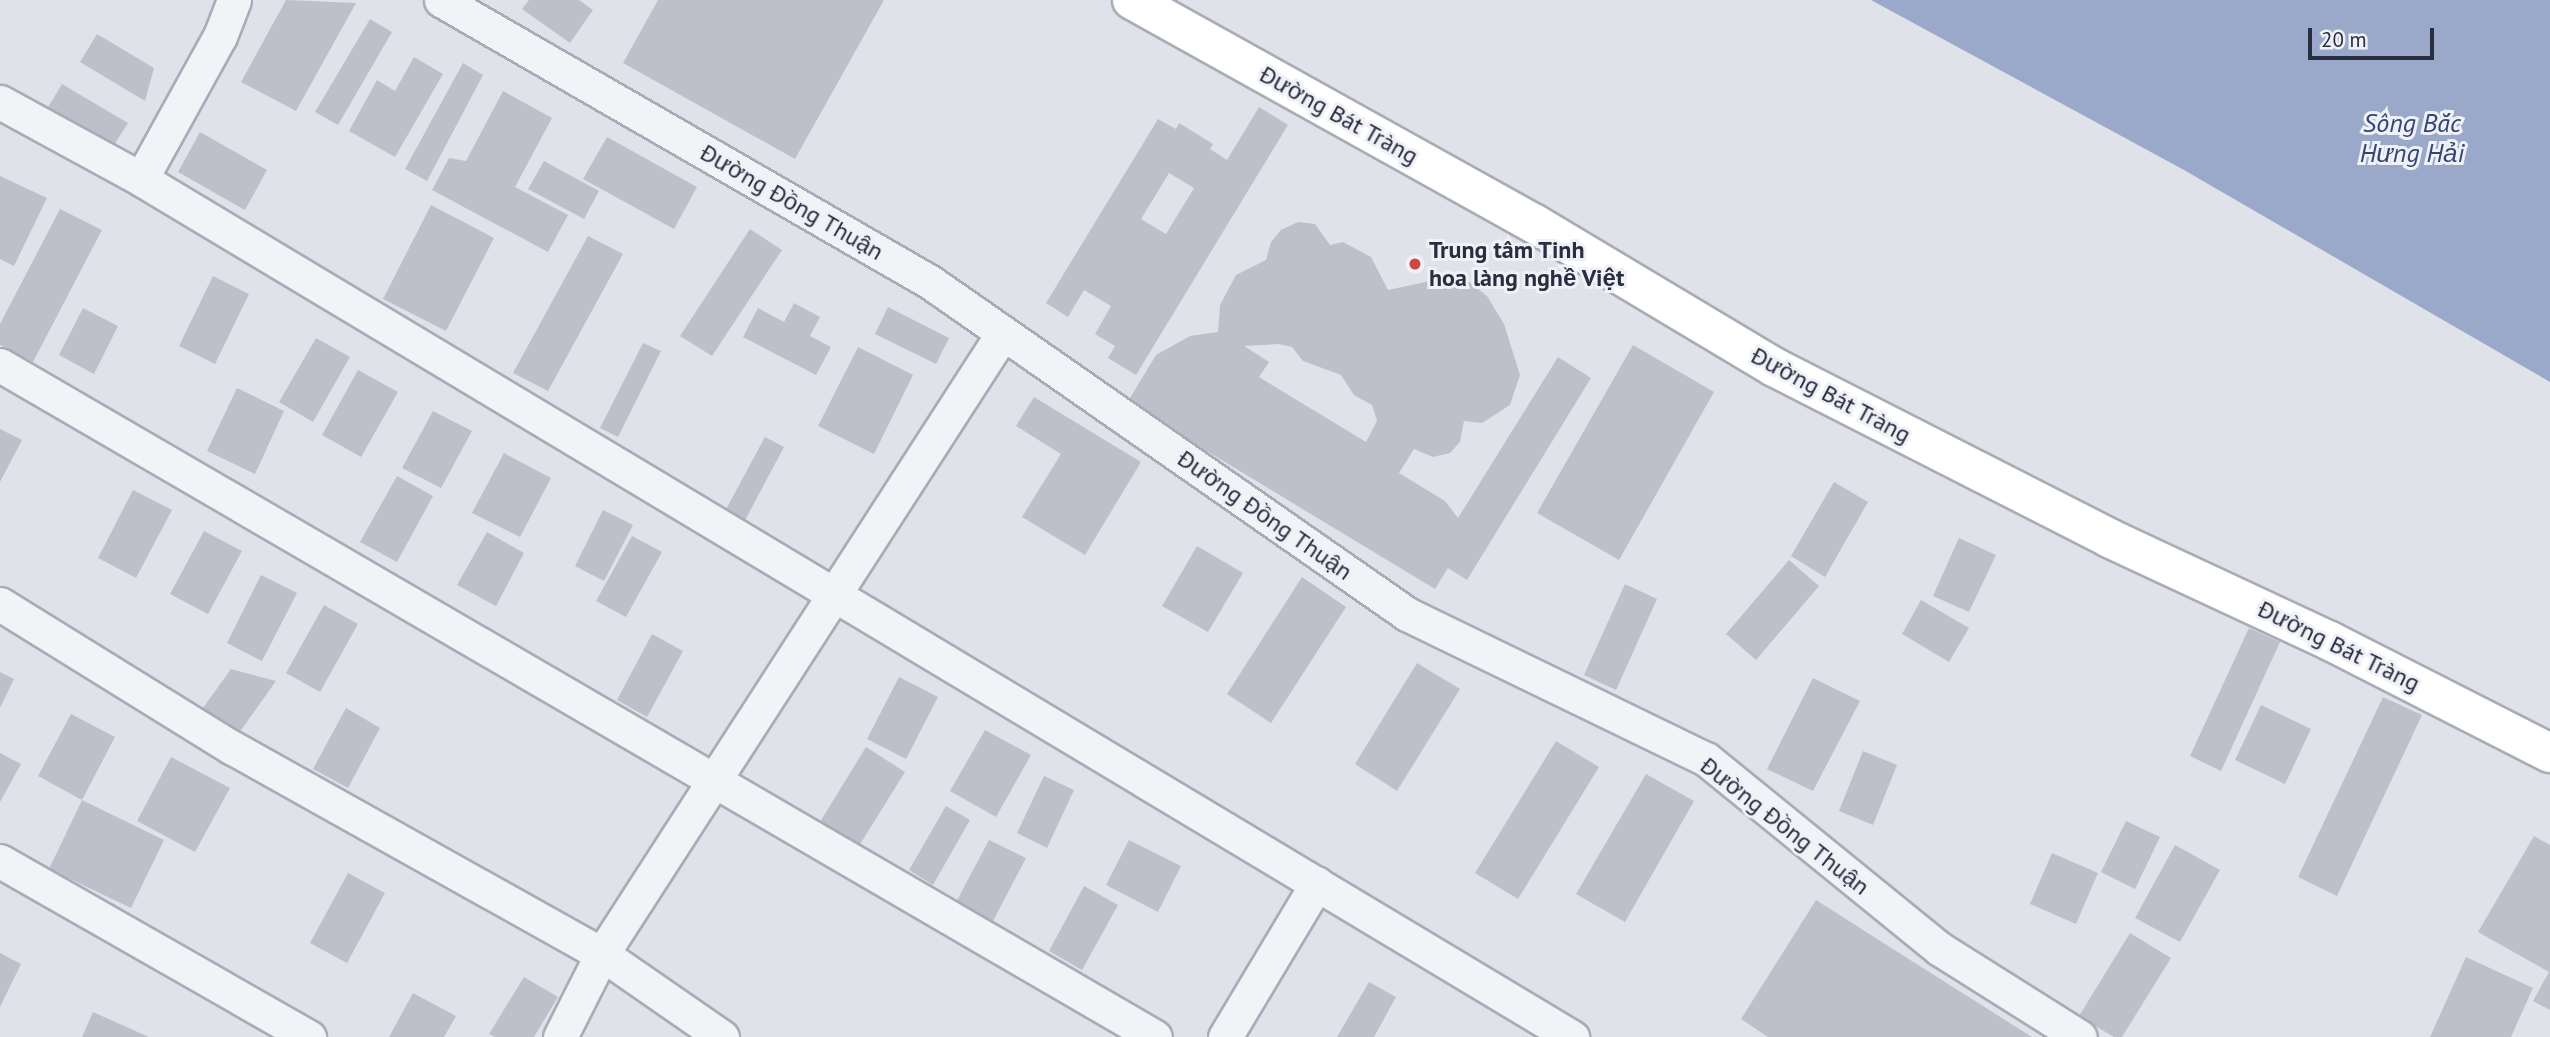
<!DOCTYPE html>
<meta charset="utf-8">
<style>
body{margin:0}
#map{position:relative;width:2550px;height:1037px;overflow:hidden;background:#e0e2e9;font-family:"PT Sans",sans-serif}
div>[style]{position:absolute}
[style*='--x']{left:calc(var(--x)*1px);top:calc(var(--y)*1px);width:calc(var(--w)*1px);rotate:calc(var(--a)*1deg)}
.water>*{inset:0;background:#9aa9c9}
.building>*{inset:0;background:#bdc0cb}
.roads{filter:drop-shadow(2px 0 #a9acb6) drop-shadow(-2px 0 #a9acb6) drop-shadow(0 2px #a9acb6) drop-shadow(0 -2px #a9acb6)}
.street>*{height:33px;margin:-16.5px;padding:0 16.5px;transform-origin:16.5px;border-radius:16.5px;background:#f2f3f7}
.secondary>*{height:38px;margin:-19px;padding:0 19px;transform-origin:19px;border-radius:19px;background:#fff}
.dots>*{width:19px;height:19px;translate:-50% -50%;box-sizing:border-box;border:4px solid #eff1f6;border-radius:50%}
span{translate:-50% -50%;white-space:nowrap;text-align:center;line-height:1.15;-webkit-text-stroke:6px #eff1f6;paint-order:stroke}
.street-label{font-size:24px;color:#282d40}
.poi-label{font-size:24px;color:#282d40;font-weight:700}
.left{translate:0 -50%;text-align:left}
.water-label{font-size:26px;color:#324574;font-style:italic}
.scale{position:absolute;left:2308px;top:28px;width:126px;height:32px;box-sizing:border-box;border:4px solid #282d40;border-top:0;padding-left:9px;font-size:21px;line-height:24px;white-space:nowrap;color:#282d40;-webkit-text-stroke:5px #eff1f6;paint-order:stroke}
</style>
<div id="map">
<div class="water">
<div style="clip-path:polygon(1871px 0,2550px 0,2550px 382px,2184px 170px)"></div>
</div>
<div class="building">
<div style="clip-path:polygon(286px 0,356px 3px,296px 111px,241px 82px)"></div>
<div style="clip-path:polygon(529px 0,579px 0,593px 10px,570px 43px,522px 9px)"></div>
<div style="clip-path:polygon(658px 0,884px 0,795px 159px,623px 63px)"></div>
<div style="clip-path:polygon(370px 19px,392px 32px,338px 125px,315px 112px)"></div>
<div style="clip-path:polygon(97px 34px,154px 68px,145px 101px,80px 62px)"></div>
<div style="clip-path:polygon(414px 57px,443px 74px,395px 157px,349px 131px,377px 80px,395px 91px)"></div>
<div style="clip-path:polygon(463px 63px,483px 75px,427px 181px,405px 169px)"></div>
<div style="clip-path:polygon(62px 84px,128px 123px,109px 153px,44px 114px)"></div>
<div style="clip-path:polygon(503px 91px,552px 118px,515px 187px,568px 215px,548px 252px,432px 190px,449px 158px,466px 161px)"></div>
<div style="clip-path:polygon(evenodd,1259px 107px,1288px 125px,1136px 375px,1108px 358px,1115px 346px,1095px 334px,1111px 306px,1084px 290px,1068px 317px,1046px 303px,1158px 119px,1176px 129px,1179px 123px,1213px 144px,1210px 149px,1227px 160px,1259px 107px,1169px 173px,1194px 188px,1166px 234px,1141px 219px,1169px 173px)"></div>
<div style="clip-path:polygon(200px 132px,267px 170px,245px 210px,178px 172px)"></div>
<div style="clip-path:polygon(607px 137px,697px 187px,674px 229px,583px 179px)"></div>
<div style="clip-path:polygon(544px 161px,599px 191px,584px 219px,528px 189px)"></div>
<div style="clip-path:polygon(0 176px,47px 198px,14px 266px,0 259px)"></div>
<div style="clip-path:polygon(431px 205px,494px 238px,446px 331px,383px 299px)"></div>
<div style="clip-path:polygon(60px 209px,102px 230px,33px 362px,0 345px,0 324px)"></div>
<div style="clip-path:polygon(evenodd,1298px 222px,1315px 224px,1330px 245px,1343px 242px,1371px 257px,1388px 290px,1449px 277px,1468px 281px,1487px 296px,1504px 324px,1520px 375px,1510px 405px,1482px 423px,1464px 421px,1460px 442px,1450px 453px,1433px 457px,1414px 449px,1399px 473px,1445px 501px,1458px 518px,1558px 357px,1591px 378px,1467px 580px,1448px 568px,1435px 589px,1127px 403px,1156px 355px,1190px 336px,1218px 332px,1220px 305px,1236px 275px,1266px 260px,1271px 242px,1281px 230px,1298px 222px,1279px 344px,1292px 347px,1303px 361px,1341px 375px,1354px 395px,1372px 405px,1377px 421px,1366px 442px,1259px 377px,1269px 362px,1244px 346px,1279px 344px)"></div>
<div style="clip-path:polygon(750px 229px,782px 250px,712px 356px,680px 336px)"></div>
<div style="clip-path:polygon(588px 236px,623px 254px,548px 391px,513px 373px)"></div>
<div style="clip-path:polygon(213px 276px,249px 294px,215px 364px,179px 346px)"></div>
<div style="clip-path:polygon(794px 303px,820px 317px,810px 336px,831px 347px,816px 375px,743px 337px,758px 308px,784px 322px)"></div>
<div style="clip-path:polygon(888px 307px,949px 338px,936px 364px,875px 334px)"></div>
<div style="clip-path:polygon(83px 308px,118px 326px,94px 374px,59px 355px)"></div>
<div style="clip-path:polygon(316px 338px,350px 357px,313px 422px,279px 402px)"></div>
<div style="clip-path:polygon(643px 343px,661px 351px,618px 437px,600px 428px)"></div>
<div style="clip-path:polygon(1633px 345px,1714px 392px,1619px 560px,1537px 513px)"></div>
<div style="clip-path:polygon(858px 347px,913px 375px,874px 454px,818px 426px)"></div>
<div style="clip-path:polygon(358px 370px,398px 392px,361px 457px,322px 435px)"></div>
<div style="clip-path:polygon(237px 388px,284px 411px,255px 474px,207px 451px)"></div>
<div style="clip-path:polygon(1034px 397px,1141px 462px,1085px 555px,1022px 517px,1061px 454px,1016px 426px)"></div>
<div style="clip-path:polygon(433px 411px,472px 431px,441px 488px,402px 468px)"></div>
<div style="clip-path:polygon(0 429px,22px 440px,0 482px)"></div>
<div style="clip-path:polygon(765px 437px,784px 447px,743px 524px,724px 513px)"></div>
<div style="clip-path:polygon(504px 453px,551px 478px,520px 537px,472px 513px)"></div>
<div style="clip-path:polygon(397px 476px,433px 496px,397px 562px,360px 542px)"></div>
<div style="clip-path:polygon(1834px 482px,1868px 502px,1825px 577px,1791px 556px)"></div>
<div style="clip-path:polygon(133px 490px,172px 510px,136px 578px,98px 558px)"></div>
<div style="clip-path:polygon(603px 510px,633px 525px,604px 581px,575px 566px)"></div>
<div style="clip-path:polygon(204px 531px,242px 551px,208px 614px,170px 594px)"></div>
<div style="clip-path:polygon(487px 532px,524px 553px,496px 606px,457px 585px)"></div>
<div style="clip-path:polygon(632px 536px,662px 552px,626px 617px,596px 601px)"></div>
<div style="clip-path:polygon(1959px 538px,1996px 555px,1969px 612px,1933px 596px)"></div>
<div style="clip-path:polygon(1197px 546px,1243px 573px,1208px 632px,1162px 606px)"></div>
<div style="clip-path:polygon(1789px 560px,1819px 586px,1756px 660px,1726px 634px)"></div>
<div style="clip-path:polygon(261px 575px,297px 593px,262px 661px,227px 643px)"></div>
<div style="clip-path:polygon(1302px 577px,1346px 607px,1271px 723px,1227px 694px)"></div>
<div style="clip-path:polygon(1625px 584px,1657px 599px,1616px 690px,1584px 675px)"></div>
<div style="clip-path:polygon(1921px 600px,1969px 628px,1949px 662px,1902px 634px)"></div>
<div style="clip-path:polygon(324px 605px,358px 624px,320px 692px,286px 673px)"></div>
<div style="clip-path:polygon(2249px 628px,2280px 642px,2221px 771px,2190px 756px)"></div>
<div style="clip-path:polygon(652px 634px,683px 651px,647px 717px,617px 700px)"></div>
<div style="clip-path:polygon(1417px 663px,1460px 689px,1397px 791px,1355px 764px)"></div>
<div style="clip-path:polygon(231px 669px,276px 681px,239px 733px,203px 708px)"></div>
<div style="clip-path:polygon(0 672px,14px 679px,0 708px)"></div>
<div style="clip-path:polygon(899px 677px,938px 697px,906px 759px,867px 739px)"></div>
<div style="clip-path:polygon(1813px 678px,1860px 701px,1813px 791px,1767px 769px)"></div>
<div style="clip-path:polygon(2383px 697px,2422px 715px,2337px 896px,2298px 877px)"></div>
<div style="clip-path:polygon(2261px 705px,2311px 729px,2285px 784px,2235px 760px)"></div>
<div style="clip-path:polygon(346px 708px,380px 728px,348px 788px,313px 769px)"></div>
<div style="clip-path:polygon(71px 714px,115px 737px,82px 800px,164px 840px,131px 908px,49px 869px,82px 800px,38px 776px)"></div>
<div style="clip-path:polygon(985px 730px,1031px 755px,996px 817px,950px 791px)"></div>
<div style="clip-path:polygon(1556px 741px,1599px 767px,1518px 899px,1475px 873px)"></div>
<div style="clip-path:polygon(866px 747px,905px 772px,859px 846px,820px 822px)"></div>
<div style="clip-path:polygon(1863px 751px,1897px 765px,1873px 825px,1839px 811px)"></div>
<div style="clip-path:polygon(0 753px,21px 764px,0 802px)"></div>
<div style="clip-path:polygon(171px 757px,230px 788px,195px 852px,137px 821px)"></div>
<div style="clip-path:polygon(1646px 774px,1694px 801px,1625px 922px,1576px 894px)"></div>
<div style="clip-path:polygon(1044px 776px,1074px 790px,1047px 848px,1017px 833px)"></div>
<div style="clip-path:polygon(946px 806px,970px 820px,933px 885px,909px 870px)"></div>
<div style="clip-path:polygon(2126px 821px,2160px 837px,2135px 889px,2101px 872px)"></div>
<div style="clip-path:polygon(2534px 836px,2550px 845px,2550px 1010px,2533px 1001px,2549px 972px,2478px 932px)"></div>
<div style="clip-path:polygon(989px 840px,1026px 858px,991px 925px,954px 906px)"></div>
<div style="clip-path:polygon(1129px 840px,1181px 866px,1158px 912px,1106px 885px)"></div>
<div style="clip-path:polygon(2175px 845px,2220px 870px,2180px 942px,2135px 918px)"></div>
<div style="clip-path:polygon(2052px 853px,2098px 873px,2076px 924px,2030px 904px)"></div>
<div style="clip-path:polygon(348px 873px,385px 893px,347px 963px,310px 943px)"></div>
<div style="clip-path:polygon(1084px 886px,1118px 905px,1082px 970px,1049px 951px)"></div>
<div style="clip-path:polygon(1816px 900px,1915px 963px,2032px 1037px,1768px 1037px,1741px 1019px)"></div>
<div style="clip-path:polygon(2130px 933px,2171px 958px,2122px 1037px,2114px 1037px,2079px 1016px)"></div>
<div style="clip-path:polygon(0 953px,21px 964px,0 1007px)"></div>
<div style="clip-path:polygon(2466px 957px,2533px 988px,2511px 1037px,2430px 1037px)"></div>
<div style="clip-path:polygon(524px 977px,558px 997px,534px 1037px,495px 1037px,489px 1034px)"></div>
<div style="clip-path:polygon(1369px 982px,1396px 997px,1374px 1037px,1337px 1037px)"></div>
<div style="clip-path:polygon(413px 993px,456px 1016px,444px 1037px,389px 1037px)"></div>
<div style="clip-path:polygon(93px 1012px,149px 1037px,82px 1037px)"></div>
</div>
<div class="roads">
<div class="street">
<div style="--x:234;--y:0;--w:39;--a:111"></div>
<div style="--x:220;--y:36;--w:163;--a:118.9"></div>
<div style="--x:141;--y:179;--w:1669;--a:30.95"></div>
<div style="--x:441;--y:0;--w:564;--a:29.97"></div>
<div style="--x:930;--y:282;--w:581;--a:34.84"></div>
<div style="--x:1407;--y:614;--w:332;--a:25.9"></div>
<div style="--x:1706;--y:759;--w:301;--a:39.1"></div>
<div style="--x:1940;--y:949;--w:165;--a:32.2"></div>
<div style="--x:0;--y:102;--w:161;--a:28.6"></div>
<div style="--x:0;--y:365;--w:1336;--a:30.19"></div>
<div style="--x:0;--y:604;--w:272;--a:31.8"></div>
<div style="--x:231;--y:747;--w:425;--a:29.2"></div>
<div style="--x:602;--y:954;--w:146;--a:34.7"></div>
<div style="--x:0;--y:861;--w:356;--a:29.7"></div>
<div style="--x:560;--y:1037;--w:93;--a:-63.2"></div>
<div style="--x:602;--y:954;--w:739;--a:-57.15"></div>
<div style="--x:1225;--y:1037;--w:179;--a:-59.1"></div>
</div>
<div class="secondary">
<div style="--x:1132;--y:0;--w:461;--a:29.1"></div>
<div style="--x:1535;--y:224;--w:279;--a:30.9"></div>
<div style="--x:1774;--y:367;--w:376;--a:27"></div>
<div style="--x:2109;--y:538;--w:244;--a:25"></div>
<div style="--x:2330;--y:641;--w:247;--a:27"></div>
</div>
</div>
<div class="dots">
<div style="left:1415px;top:264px;background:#ce4644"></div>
</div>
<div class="street-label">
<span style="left:1339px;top:115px;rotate:29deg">Đường Bát Tràng</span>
<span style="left:792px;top:202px;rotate:30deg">Đường Đồng Thuận</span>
<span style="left:1831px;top:395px;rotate:28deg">Đường Bát Tràng</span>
<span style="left:1265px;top:515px;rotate:35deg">Đường Đồng Thuận</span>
<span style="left:2339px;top:646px;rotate:26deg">Đường Bát Tràng</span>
<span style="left:1785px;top:826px;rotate:38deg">Đường Đồng Thuận</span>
</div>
<div class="poi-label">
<span class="left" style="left:1429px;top:264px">Trung tâm Tinh<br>hoa làng nghề Việt</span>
</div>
<div class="water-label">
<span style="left:2412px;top:138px">Sông Bắc<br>Hưng Hải</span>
</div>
<div class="scale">20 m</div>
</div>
